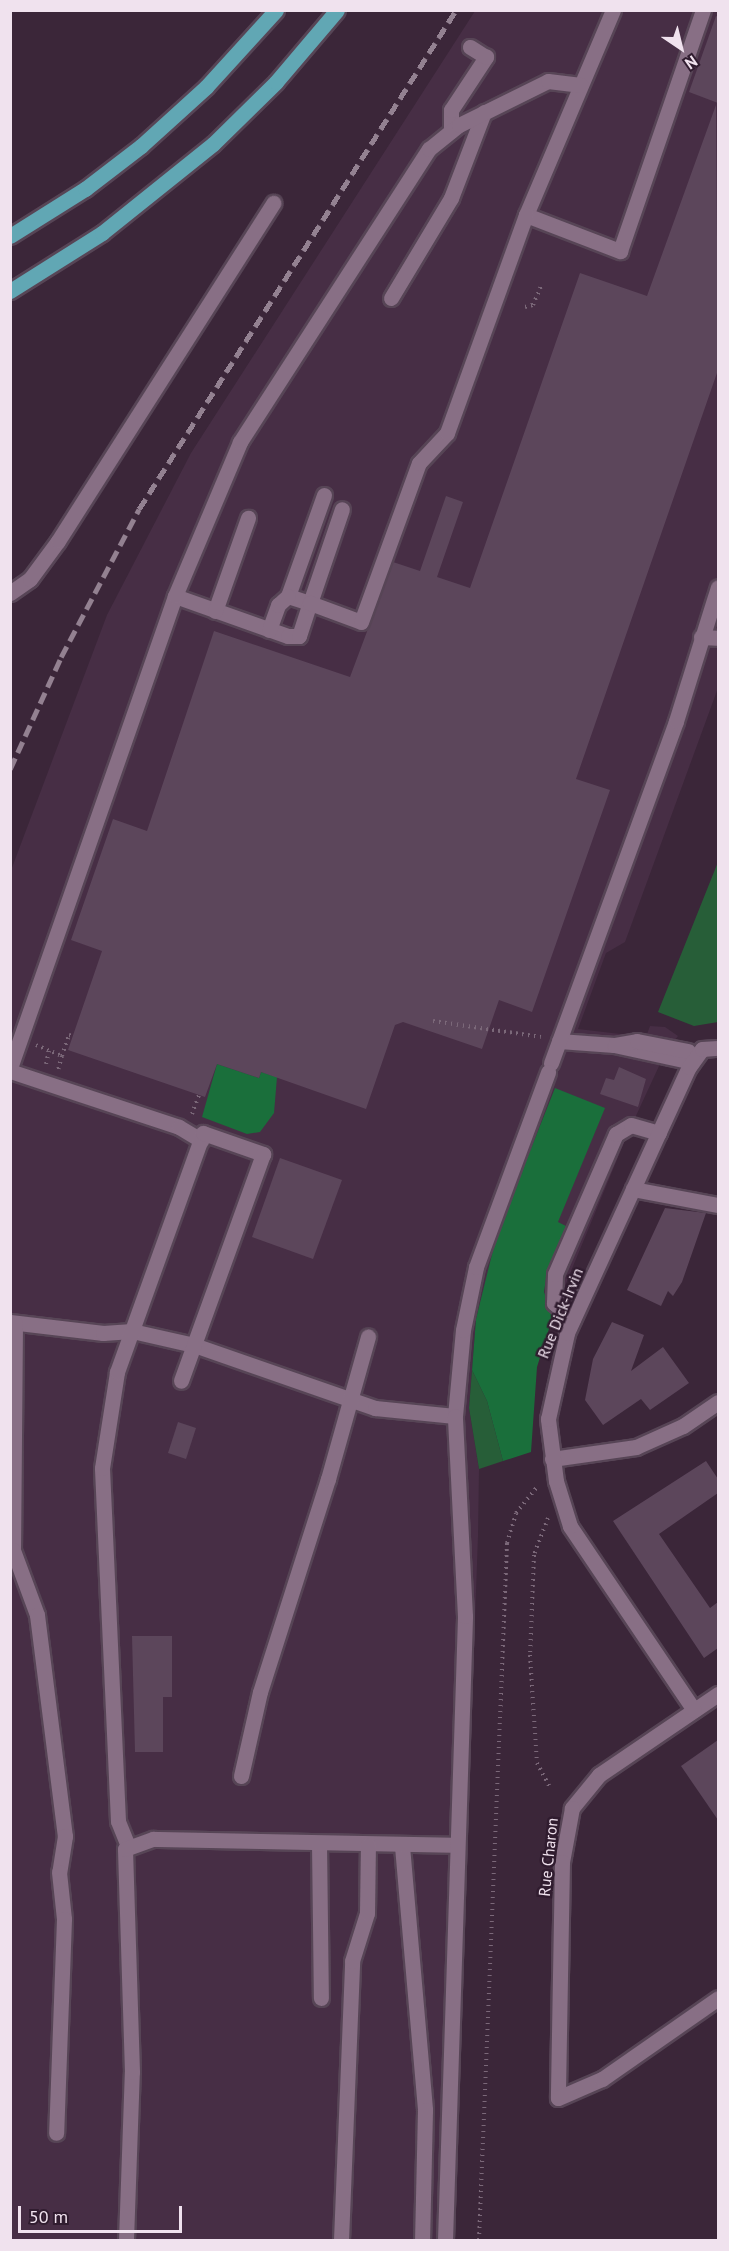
<!DOCTYPE html>
<style>
body{margin:0}
#map{position:relative;width:729px;height:2251px;overflow:hidden;background:#3b2639;font-family:"PT Sans",sans-serif}
div>[style]{position:absolute}
[style*='--x']{left:calc(var(--x)*1px);top:calc(var(--y)*1px);width:calc(var(--w)*1px);rotate:calc(var(--a)*1deg)}
.built>*{inset:0;background:#472e45}
.green>*{inset:0;background:#275e38}
.forest>*{inset:0;background:#1a6f3b}
.building>*{inset:0;background:#5c465b}
.path>*{height:4px;margin-top:-2px;transform-origin:0;background:repeating-linear-gradient(90deg,#7b6879 0 1.5px,transparent 0 6px)}
.roads{filter:drop-shadow(2px 0 #574556) drop-shadow(-2px 0 #574556) drop-shadow(0 2px #574556) drop-shadow(0 -2px #574556)}
.minor>*{height:15px;margin:-7.5px;padding:0 7.5px;transform-origin:7.5px;border-radius:7.5px;background:#886f85}
.major>*{height:15px;margin:-7.5px;padding:0 7.5px;transform-origin:7.5px;border-radius:7.5px;background:#61a7b4}
.rail>*{height:4.5px;margin-top:-2.25px;transform-origin:0;background:repeating-linear-gradient(90deg,#938191 0 12px,transparent 0 18px)}
span{translate:-50% -50%;white-space:nowrap;text-align:center;line-height:1.15;-webkit-text-stroke:5px #301c2f;paint-order:stroke}
.street-label{font-size:16px;color:#f0e2ee}
.frame{position:absolute;inset:0;border:12px solid #f0e2ee;pointer-events:none}
.north{position:absolute;left:651px;top:18px;width:60px;height:60px;-webkit-text-stroke:4px #301c2f;paint-order:stroke;rotate:145deg;font-size:16px;font-weight:700;line-height:24px;text-align:center;color:#f0e2ee}
.north::after{content:'';display:block;margin:auto;width:21px;height:27px;background:#f0e2ee;clip-path:polygon(50% 0,100% 100%,50% 72%,0 100%)}
.scale{position:absolute;left:18px;top:2206px;width:164px;height:27px;box-sizing:border-box;border:3px solid #f0e2ee;border-top:0;padding-left:8px;font-size:18px;line-height:21px;white-space:nowrap;color:#f0e2ee;-webkit-text-stroke:4px #301c2f;paint-order:stroke}
</style>
<div id="map">
<div class="built">
<div style="clip-path:polygon(475px 11px,718px 11px,718px 688px,625px 942px,606px 953px,578px 1029px,646px 1037px,650px 1026px,665px 1027px,678px 1036px,666px 1051px,628px 1133px,543px 1339px,476px 1320px,469px 1408px,479px 1469px,478px 1536px,453px 2240px,11px 2240px,10px 873px,107px 615px,191px 453px)"></div>
</div>
<div class="green">
<div style="clip-path:polygon(718px 862px,718px 1022px,694px 1026px,658px 1012px)"></div>
<div style="clip-path:polygon(472px 1370px,487px 1401px,503px 1461px,479px 1469px,469px 1408px)"></div>
</div>
<div class="forest">
<div style="clip-path:polygon(217px 1064px,259px 1078px,261px 1072px,277px 1077px,274px 1113px,260px 1132px,247px 1134px,202px 1117px)"></div>
<div style="clip-path:polygon(555px 1088px,605px 1108px,558px 1222px,568px 1227px,546px 1279px,544px 1292px,553px 1316px,537px 1367px,531px 1452px,503px 1461px,487px 1401px,472px 1370px,476px 1319px,497px 1234px)"></div>
</div>
<div class="building">
<div style="clip-path:polygon(716px 16px,718px 17px,718px 103px,689px 92px)"></div>
<div style="clip-path:polygon(716px 105px,718px 370px,576px 779px,610px 790px,532px 1012px,499px 1000px,482px 1049px,403px 1022px,395px 1025px,366px 1109px,261px 1072px,259px 1078px,217px 1064px,205px 1097px,68px 1050px,102px 951px,71px 940px,113px 819px,147px 831px,214px 631px,350px 677px,393px 562px,420px 571px,446px 496px,463px 502px,437px 577px,470px 588px,580px 273px,647px 296px)"></div>
<div style="clip-path:polygon(619px 1067px,646px 1079px,638px 1107px,600px 1094px,606px 1078px,614px 1080px)"></div>
<div style="clip-path:polygon(280px 1158px,342px 1180px,313px 1259px,252px 1237px)"></div>
<div style="clip-path:polygon(665px 1208px,706px 1213px,682px 1282px,673px 1296px,668px 1291px,661px 1306px,627px 1290px)"></div>
<div style="clip-path:polygon(612px 1322px,644px 1335px,631px 1371px,663px 1347px,689px 1383px,650px 1410px,641px 1399px,603px 1425px,585px 1400px,593px 1359px)"></div>
<div style="clip-path:polygon(178px 1422px,196px 1428px,186px 1459px,168px 1453px)"></div>
<div style="clip-path:polygon(706px 1461px,718px 1479px,718px 1493px,659px 1534px,710px 1608px,718px 1602px,718px 1648px,704px 1658px,613px 1521px)"></div>
<div style="clip-path:polygon(132px 1636px,172px 1636px,172px 1697px,163px 1697px,163px 1752px,135px 1752px)"></div>
<div style="clip-path:polygon(718px 1740px,718px 1820px,681px 1766px)"></div>
</div>
<div class="path">
<div style="--x:525;--y:307;--w:8;--a:-14"></div>
<div style="--x:533;--y:305;--w:21;--a:-67"></div>
<div style="--x:433;--y:1021;--w:109;--a:8.4"></div>
<div style="--x:36;--y:1045;--w:28;--a:23"></div>
<div style="--x:62;--y:1056;--w:15;--a:106"></div>
<div style="--x:62;--y:1056;--w:22;--a:-72"></div>
<div style="--x:69;--y:1035;--w:4;--a:14"></div>
<div style="--x:46;--y:1064;--w:14;--a:-78"></div>
<div style="--x:192;--y:1114;--w:20;--a:-70"></div>
<div style="--x:548;--y:1518;--w:40;--a:111"></div>
<div style="--x:534;--y:1555;--w:100;--a:92.3"></div>
<div style="--x:530;--y:1655;--w:108;--a:86.3"></div>
<div style="--x:537;--y:1763;--w:27;--a:62"></div>
<div style="--x:479;--y:2240;--w:698;--a:-87.7"></div>
<div style="--x:507;--y:1543;--w:31;--a:-73"></div>
<div style="--x:516;--y:1513;--w:35;--a:-51"></div>
</div>
<div class="roads">
<div class="minor">
<div style="--x:613;--y:10;--w:223;--a:113"></div>
<div style="--x:526;--y:215;--w:101;--a:21"></div>
<div style="--x:620;--y:251;--w:255;--a:-71"></div>
<div style="--x:451;--y:131;--w:21;--a:-90"></div>
<div style="--x:451;--y:110;--w:64;--a:-56.6"></div>
<div style="--x:486;--y:57;--w:19;--a:-148"></div>
<div style="--x:391;--y:298;--w:117;--a:-59"></div>
<div style="--x:451;--y:198;--w:92;--a:-69"></div>
<div style="--x:324;--y:495;--w:107;--a:109.6"></div>
<div style="--x:288;--y:596;--w:23;--a:18"></div>
<div style="--x:310;--y:603;--w:99;--a:-71.2"></div>
<div style="--x:10;--y:593;--w:24;--a:-35"></div>
<div style="--x:30;--y:579;--w:47;--a:-53.6"></div>
<div style="--x:58;--y:541;--w:401;--a:-57.5"></div>
<div style="--x:175;--y:596;--w:120;--a:19.5"></div>
<div style="--x:288;--y:636;--w:11;--a:0"></div>
<div style="--x:299;--y:636;--w:35;--a:-72"></div>
<div style="--x:310;--y:603;--w:54;--a:20.4"></div>
<div style="--x:361;--y:622;--w:169;--a:-70"></div>
<div style="--x:419;--y:463;--w:41;--a:-47"></div>
<div style="--x:447;--y:433;--w:232;--a:-70.1"></div>
<div style="--x:215;--y:611;--w:99;--a:-70.5"></div>
<div style="--x:269;--y:630;--w:27;--a:-70"></div>
<div style="--x:278;--y:605;--w:13;--a:-42"></div>
<div style="--x:701;--y:637;--w:17;--a:3"></div>
<div style="--x:559;--y:1041;--w:55;--a:4.2"></div>
<div style="--x:614;--y:1045;--w:80;--a:12.3"></div>
<div style="--x:615;--y:1045;--w:22;--a:-10"></div>
<div style="--x:637;--y:1041;--w:52;--a:11.1"></div>
<div style="--x:551;--y:1063;--w:364;--a:-69.9"></div>
<div style="--x:676;--y:721;--w:140;--a:-72.6"></div>
<div style="--x:10;--y:1068;--w:500;--a:-70.73"></div>
<div style="--x:175;--y:596;--w:167;--a:-67.1"></div>
<div style="--x:240;--y:442;--w:349;--a:-57.2"></div>
<div style="--x:429;--y:149;--w:38;--a:-39"></div>
<div style="--x:459;--y:125;--w:99;--a:-26.3"></div>
<div style="--x:548;--y:81;--w:33;--a:7"></div>
<div style="--x:10;--y:1071;--w:178;--a:18.3"></div>
<div style="--x:179;--y:1127;--w:26;--a:31"></div>
<div style="--x:633;--y:1189;--w:86;--a:10.7"></div>
<div style="--x:573;--y:1319;--w:25;--a:-140"></div>
<div style="--x:554;--y:1303;--w:29;--a:-88"></div>
<div style="--x:555;--y:1274;--w:153;--a:-66.5"></div>
<div style="--x:616;--y:1134;--w:17;--a:-31"></div>
<div style="--x:631;--y:1125;--w:29;--a:16"></div>
<div style="--x:10;--y:1322;--w:94;--a:6.7"></div>
<div style="--x:103;--y:1333;--w:29;--a:-4"></div>
<div style="--x:132;--y:1331;--w:64;--a:12.7"></div>
<div style="--x:194;--y:1345;--w:192;--a:19.2"></div>
<div style="--x:375;--y:1408;--w:80;--a:5.7"></div>
<div style="--x:455;--y:1416;--w:86;--a:-84.7"></div>
<div style="--x:463;--y:1330;--w:64;--a:-78.3"></div>
<div style="--x:476;--y:1267;--w:208;--a:-69.7"></div>
<div style="--x:15;--y:1323;--w:227;--a:90.5"></div>
<div style="--x:13;--y:1550;--w:69;--a:69.7"></div>
<div style="--x:37;--y:1615;--w:223;--a:82.8"></div>
<div style="--x:65;--y:1836;--w:36;--a:99"></div>
<div style="--x:59;--y:1872;--w:47;--a:83.9"></div>
<div style="--x:64;--y:1919;--w:214;--a:92.1"></div>
<div style="--x:552;--y:1459;--w:85;--a:-8.1"></div>
<div style="--x:636;--y:1447;--w:51;--a:-24.1"></div>
<div style="--x:683;--y:1426;--w:42;--a:-34.4"></div>
<div style="--x:718;--y:1694;--w:144;--a:145.8"></div>
<div style="--x:599;--y:1775;--w:43;--a:129.3"></div>
<div style="--x:572;--y:1808;--w:55;--a:100.5"></div>
<div style="--x:562;--y:1862;--w:236;--a:91"></div>
<div style="--x:558;--y:2098;--w:48;--a:-23.4"></div>
<div style="--x:602;--y:2079;--w:141;--a:-34.9"></div>
<div style="--x:694;--y:1710;--w:222;--a:-124"></div>
<div style="--x:570;--y:1526;--w:47;--a:-107.3"></div>
<div style="--x:556;--y:1481;--w:63;--a:-97.4"></div>
<div style="--x:548;--y:1419;--w:88;--a:-77.5"></div>
<div style="--x:567;--y:1333;--w:293;--a:-65.4"></div>
<div style="--x:689;--y:1067;--w:22;--a:-54"></div>
<div style="--x:702;--y:1049;--w:16;--a:-4"></div>
<div style="--x:241;--y:1776;--w:86;--a:-77.3"></div>
<div style="--x:260;--y:1692;--w:224;--a:-72.3"></div>
<div style="--x:328;--y:1479;--w:148;--a:-74.3"></div>
<div style="--x:319;--y:1843;--w:155;--a:89.3"></div>
<div style="--x:128;--y:1846;--w:27;--a:-112"></div>
<div style="--x:118;--y:1821;--w:353;--a:-92.6"></div>
<div style="--x:102;--y:1468;--w:97;--a:-81.1"></div>
<div style="--x:117;--y:1372;--w:254;--a:-70.2"></div>
<div style="--x:203;--y:1133;--w:64;--a:19.3"></div>
<div style="--x:263;--y:1154;--w:241;--a:109.9"></div>
<div style="--x:402;--y:1846;--w:265;--a:85"></div>
<div style="--x:425;--y:2110;--w:130;--a:91.3"></div>
<div style="--x:126;--y:2240;--w:168;--a:-88"></div>
<div style="--x:132;--y:2072;--w:223;--a:-91.8"></div>
<div style="--x:125;--y:1849;--w:30;--a:-20"></div>
<div style="--x:153;--y:1839;--w:304;--a:1.1"></div>
<div style="--x:341;--y:2240;--w:279;--a:-87.7"></div>
<div style="--x:352;--y:1961;--w:50;--a:-72.6"></div>
<div style="--x:367;--y:1913;--w:68;--a:-89.2"></div>
<div style="--x:445;--y:2240;--w:624;--a:-88.16"></div>
<div style="--x:465;--y:1616;--w:200;--a:-92.9"></div>
</div>
<div class="major">
<div style="--x:10;--y:236;--w:89;--a:-32.1"></div>
<div style="--x:85;--y:189;--w:71;--a:-37.5"></div>
<div style="--x:141;--y:146;--w:88;--a:-42.2"></div>
<div style="--x:206;--y:87;--w:104;--a:-47.7"></div>
<div style="--x:10;--y:291;--w:109;--a:-32.2"></div>
<div style="--x:102;--y:233;--w:142;--a:-38.7"></div>
<div style="--x:213;--y:144;--w:88;--a:-44.5"></div>
<div style="--x:276;--y:82;--w:94;--a:-49.7"></div>
</div>
</div>
<div class="rail">
<div style="--x:10;--y:769;--w:123;--a:-65.5"></div>
<div style="--x:61;--y:657;--w:167;--a:-62.2"></div>
<div style="--x:139;--y:509;--w:591;--a:-57.57"></div>
</div>
<div class="street-label">
<span style="left:560px;top:1313px;rotate:-68deg">Rue Dick-Irvin</span>
<span style="left:548px;top:1857px;rotate:-84deg">Rue Charon</span>
</div>
<div class="frame"></div>
<div class="north">N</div>
<div class="scale">50 m</div>
</div>
